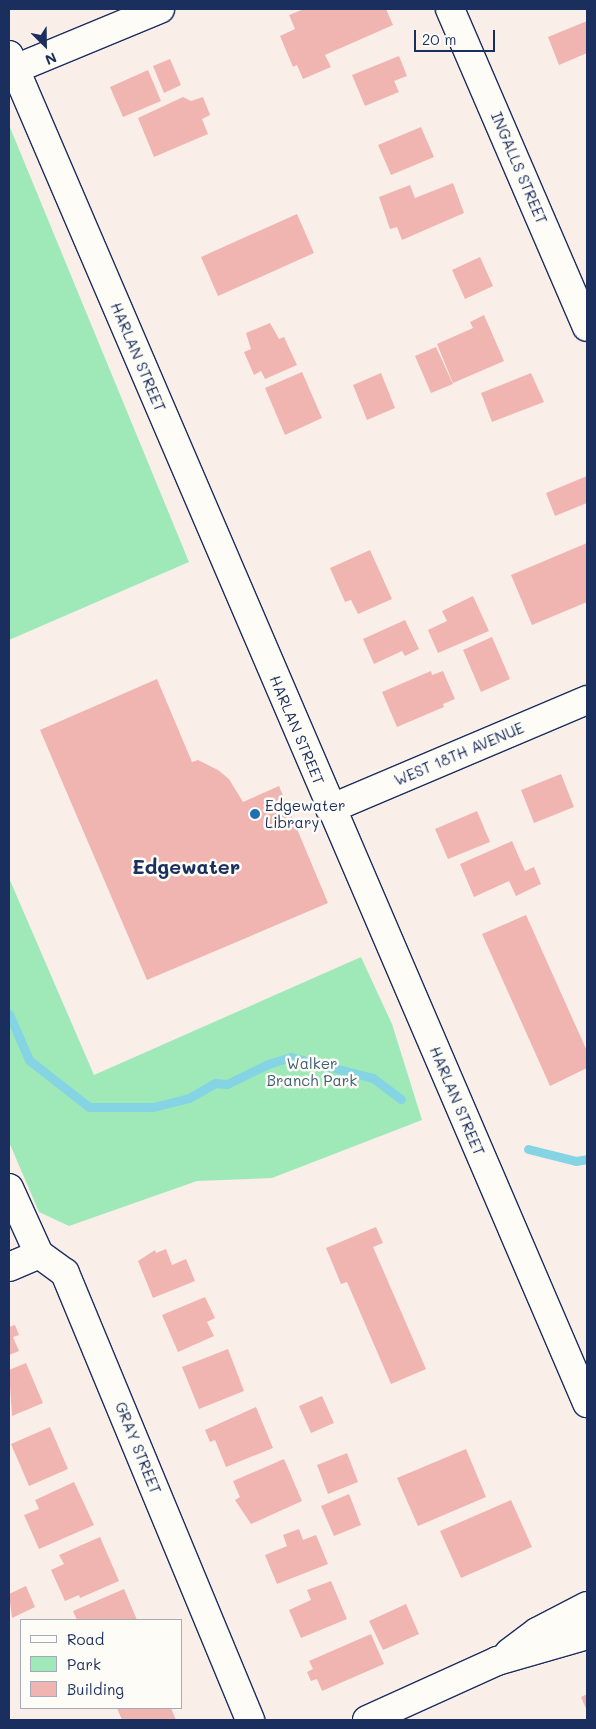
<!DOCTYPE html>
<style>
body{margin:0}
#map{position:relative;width:596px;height:1729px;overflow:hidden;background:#faeee9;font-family:Mali,sans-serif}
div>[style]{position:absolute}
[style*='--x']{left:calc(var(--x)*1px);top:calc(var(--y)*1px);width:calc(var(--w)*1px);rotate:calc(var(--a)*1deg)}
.green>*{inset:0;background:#9fe9b8}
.stream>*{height:9px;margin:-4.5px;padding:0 4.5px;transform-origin:4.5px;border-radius:4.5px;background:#85d4e3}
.building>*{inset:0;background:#f0b5b0}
.roads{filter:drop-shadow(1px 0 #1b2f5e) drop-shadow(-1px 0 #1b2f5e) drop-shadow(0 1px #1b2f5e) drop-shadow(0 -1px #1b2f5e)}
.minor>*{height:28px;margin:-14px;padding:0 14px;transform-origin:14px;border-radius:14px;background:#fdfcf7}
.tertiary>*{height:28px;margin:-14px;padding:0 14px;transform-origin:14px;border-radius:14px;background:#fdfcf7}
.dots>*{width:14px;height:14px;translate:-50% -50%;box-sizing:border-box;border:2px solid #fdfcf7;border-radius:50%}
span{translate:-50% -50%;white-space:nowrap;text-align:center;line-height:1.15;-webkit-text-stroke:5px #fdfcf7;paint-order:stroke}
.street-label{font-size:15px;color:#1b2f5e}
.poi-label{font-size:15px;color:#1b2f5e}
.left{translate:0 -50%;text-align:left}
.park-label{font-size:15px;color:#3c5e74}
.district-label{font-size:20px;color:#1b2f5e;font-weight:700}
.frame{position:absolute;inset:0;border:10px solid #1b2f5e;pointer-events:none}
.legend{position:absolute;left:20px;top:1619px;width:162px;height:90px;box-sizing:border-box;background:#fdfcf7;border:1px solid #a3aaba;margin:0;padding:6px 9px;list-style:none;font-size:15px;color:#1b2f5e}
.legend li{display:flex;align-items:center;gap:10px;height:25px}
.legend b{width:25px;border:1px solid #a3aaba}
.north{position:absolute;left:20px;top:20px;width:50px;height:50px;-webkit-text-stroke:4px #fdfcf7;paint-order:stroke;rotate:157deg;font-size:14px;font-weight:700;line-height:20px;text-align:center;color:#1b2f5e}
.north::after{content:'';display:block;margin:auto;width:18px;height:22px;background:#1b2f5e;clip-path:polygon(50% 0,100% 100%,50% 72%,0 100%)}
.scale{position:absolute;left:414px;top:30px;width:81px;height:22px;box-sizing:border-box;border:2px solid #1b2f5e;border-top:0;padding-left:6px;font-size:15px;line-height:18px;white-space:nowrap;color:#1b2f5e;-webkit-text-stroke:4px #fdfcf7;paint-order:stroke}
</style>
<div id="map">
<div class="green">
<div style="clip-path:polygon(9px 125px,189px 562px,9px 640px)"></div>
<div style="clip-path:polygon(9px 878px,94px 1075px,361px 957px,392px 1024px,422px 1120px,272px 1178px,197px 1181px,69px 1226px,39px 1212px,9px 1142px)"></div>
</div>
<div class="stream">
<div style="--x:9;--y:1014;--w:50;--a:66.5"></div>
<div style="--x:29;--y:1060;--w:76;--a:38.1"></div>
<div style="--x:89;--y:1107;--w:64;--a:0"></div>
<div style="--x:153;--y:1107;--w:37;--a:-14"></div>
<div style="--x:189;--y:1098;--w:30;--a:-30"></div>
<div style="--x:215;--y:1083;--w:12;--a:5"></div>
<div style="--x:227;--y:1084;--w:46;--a:-26"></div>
<div style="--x:268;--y:1064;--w:24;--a:-17"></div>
<div style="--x:291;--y:1057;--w:85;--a:14.4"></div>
<div style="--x:373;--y:1078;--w:35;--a:37"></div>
<div style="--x:528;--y:1149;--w:49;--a:14"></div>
<div style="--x:576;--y:1161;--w:11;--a:-10"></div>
</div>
<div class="building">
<div style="clip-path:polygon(304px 9px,386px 9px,393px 25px,325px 55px,331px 67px,303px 79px,297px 65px,293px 67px,280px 36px,295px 29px,289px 15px)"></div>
<div style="clip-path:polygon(587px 21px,587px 53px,559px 65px,548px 37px)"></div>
<div style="clip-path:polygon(399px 56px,407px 76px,394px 81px,399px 92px,365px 106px,352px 75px)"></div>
<div style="clip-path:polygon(170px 59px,181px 85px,164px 93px,153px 66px)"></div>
<div style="clip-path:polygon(148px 70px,161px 101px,123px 117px,110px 87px)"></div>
<div style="clip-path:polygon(183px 97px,191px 101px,203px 97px,210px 115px,202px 119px,208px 134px,154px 157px,138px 118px)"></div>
<div style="clip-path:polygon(421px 127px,434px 157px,391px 175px,378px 145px)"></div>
<div style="clip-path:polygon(453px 183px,464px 213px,402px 240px,397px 227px,390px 229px,379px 197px,410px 185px,415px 198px)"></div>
<div style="clip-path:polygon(297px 214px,314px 253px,218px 296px,201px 257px)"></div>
<div style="clip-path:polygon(480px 257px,493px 286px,465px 299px,452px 270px)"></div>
<div style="clip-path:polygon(484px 315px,504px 361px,453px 383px,437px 344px,473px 328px,470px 322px)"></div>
<div style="clip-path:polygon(270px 323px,279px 339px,284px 337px,297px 365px,265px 379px,261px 371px,254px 375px,244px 352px,251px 349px,246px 333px)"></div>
<div style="clip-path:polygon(436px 347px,453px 384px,431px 393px,415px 356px)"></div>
<div style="clip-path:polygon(302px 372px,322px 418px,285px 435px,265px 388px)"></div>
<div style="clip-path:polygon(381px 373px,395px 408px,367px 420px,353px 385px)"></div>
<div style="clip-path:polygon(531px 373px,544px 402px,492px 422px,481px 393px)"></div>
<div style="clip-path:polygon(587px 476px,587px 503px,555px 516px,546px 493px)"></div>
<div style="clip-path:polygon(587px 543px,587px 602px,532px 625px,511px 575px)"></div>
<div style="clip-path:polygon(370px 550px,392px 599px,358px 614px,351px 600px,345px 602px,330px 568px)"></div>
<div style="clip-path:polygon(473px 596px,489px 631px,438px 653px,428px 630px,447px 621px,442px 611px)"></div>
<div style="clip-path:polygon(405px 620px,419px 649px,405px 656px,402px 651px,374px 664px,363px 639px)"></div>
<div style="clip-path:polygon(492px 637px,510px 679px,481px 692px,463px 650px)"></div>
<div style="clip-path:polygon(431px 671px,432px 675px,443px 671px,455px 699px,443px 704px,444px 707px,397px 727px,382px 692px)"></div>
<div style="clip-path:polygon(157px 679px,192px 762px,198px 760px,218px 770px,229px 779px,243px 802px,279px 786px,328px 903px,147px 980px,40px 730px)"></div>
<div style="clip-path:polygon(561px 774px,574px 807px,534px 823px,521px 790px)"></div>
<div style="clip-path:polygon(477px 811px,490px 842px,448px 859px,435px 829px)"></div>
<div style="clip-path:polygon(512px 841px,525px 871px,534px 867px,541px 884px,516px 896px,509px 881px,474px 897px,460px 864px)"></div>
<div style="clip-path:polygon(526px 915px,587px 1051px,587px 1068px,550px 1086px,482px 934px)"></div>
<div style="clip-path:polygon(376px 1227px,383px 1243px,373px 1247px,426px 1369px,391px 1384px,347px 1282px,341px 1284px,326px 1248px)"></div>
<div style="clip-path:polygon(166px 1249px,172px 1265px,186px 1259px,195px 1281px,153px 1298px,138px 1261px,155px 1250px,156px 1253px)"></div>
<div style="clip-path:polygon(205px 1297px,215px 1318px,207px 1322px,214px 1336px,178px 1352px,162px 1315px)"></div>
<div style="clip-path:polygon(15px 1325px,19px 1335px,13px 1337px,19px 1351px,9px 1355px,9px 1327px)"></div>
<div style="clip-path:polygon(228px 1349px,244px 1391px,199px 1409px,182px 1367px)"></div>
<div style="clip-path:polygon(26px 1363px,43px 1403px,12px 1416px,9px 1370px)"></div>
<div style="clip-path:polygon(322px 1396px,334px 1423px,311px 1433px,299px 1406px)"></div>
<div style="clip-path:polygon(256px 1407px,273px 1448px,226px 1467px,215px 1440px,210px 1442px,205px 1430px)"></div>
<div style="clip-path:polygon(50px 1427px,68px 1469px,29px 1486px,11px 1444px)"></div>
<div style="clip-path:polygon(466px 1449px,486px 1497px,418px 1526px,397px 1478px)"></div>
<div style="clip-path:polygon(347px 1453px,358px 1482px,328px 1494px,317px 1465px)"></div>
<div style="clip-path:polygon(284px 1459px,302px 1501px,251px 1524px,235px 1500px,240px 1497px,233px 1481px)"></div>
<div style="clip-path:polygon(74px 1482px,94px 1525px,39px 1549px,24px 1515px,39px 1509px,35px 1500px)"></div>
<div style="clip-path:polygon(349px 1494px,361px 1525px,334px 1536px,321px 1506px)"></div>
<div style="clip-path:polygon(511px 1500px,532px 1547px,461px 1578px,440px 1531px)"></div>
<div style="clip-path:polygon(299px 1529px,303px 1540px,316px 1535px,328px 1564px,277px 1584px,265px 1555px,287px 1546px,283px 1535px)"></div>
<div style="clip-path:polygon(100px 1537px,119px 1581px,80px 1598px,79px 1595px,65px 1601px,51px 1570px,64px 1564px,59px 1555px)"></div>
<div style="clip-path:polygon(331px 1581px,347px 1619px,301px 1638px,289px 1610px,311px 1600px,307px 1590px)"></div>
<div style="clip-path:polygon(26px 1586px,35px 1607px,12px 1618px,9px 1594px)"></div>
<div style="clip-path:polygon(124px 1589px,137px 1620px,77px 1620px,73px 1611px)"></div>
<div style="clip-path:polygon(406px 1604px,419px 1634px,383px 1650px,369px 1621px)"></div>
<div style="clip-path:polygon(371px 1634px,384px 1664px,322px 1691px,317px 1679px,311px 1681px,307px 1672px,313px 1669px,309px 1661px)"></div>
<div style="clip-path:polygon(587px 1694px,587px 1711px,581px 1697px)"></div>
<div style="clip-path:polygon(117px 1708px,171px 1708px,176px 1720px,122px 1720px)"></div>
</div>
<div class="roads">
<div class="minor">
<div style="--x:450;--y:9;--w:346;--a:66.7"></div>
<div style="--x:15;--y:69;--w:157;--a:-22.5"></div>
<div style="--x:330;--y:809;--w:279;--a:-23"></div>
<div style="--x:9;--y:1188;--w:72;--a:65.6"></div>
<div style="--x:39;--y:1254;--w:32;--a:36"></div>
<div style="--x:65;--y:1273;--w:484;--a:67.5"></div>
<div style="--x:9;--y:1267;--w:33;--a:-23"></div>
</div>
<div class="tertiary">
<div style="--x:9;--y:55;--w:1467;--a:66.79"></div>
<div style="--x:509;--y:1653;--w:35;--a:-37"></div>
<div style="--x:537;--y:1632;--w:56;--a:-27.5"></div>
<div style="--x:367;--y:1720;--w:143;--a:-24.4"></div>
<div style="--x:497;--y:1661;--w:94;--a:-16.1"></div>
</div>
</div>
<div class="dots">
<div style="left:255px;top:814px;background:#1f6fb2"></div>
</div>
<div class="street-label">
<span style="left:519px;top:168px;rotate:67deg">INGALLS STREET</span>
<span style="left:138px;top:357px;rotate:67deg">HARLAN STREET</span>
<span style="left:297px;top:730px;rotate:67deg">HARLAN STREET</span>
<span style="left:459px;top:754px;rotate:-23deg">WEST 18TH AVENUE</span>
<span style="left:457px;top:1101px;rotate:67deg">HARLAN STREET</span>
<span style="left:138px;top:1448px;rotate:68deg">GRAY STREET</span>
</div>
<div class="poi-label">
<span class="left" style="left:265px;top:814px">Edgewater<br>Library</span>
</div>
<div class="park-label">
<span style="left:312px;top:1072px">Walker<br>Branch Park</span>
</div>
<div class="district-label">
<span style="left:186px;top:866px">Edgewater</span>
</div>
<div class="frame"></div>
<ul class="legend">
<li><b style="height:6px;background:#fdfcf7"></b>Road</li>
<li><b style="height:14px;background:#9fe9b8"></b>Park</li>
<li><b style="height:14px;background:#f0b5b0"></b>Building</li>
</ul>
<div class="north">N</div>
<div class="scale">20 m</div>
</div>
